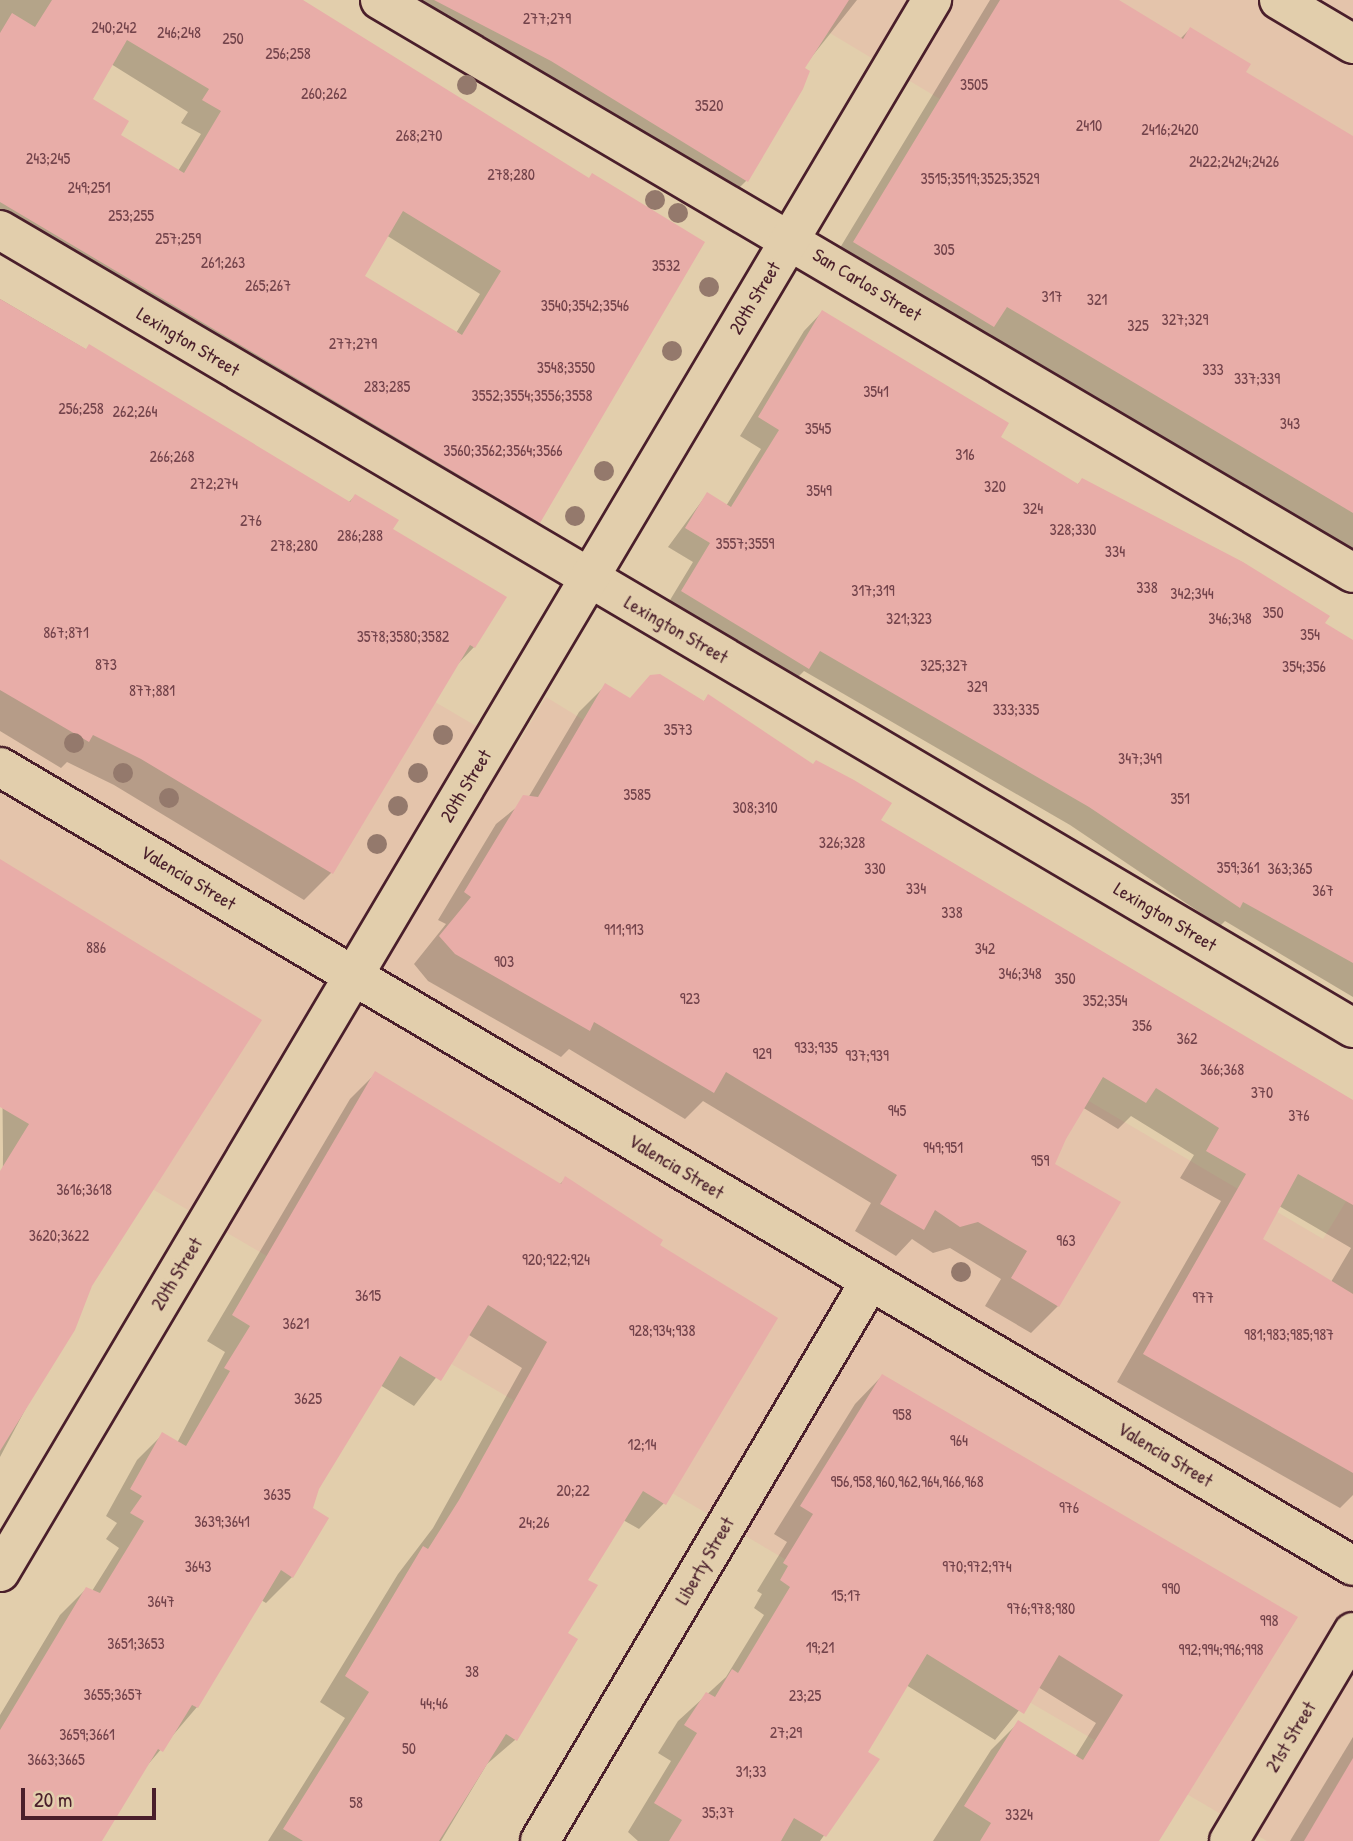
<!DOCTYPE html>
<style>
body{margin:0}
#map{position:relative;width:1353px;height:1841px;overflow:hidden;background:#e2ceac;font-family:"Patrick Hand",sans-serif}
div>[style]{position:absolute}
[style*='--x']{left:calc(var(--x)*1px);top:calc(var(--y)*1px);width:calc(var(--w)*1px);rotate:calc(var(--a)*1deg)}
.built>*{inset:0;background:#e4c4ab}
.shadow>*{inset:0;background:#0003}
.building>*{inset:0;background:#e8ada8}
.roads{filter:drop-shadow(2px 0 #4a1f2b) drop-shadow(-2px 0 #4a1f2b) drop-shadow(0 2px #4a1f2b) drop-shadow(0 -2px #4a1f2b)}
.street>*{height:38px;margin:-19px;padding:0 19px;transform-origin:19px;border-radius:19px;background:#e2ceac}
.secondary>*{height:38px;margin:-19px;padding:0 19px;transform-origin:19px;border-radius:19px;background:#e2ceac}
.trees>*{width:20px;height:20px;margin:-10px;border-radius:50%;background:#94796c}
span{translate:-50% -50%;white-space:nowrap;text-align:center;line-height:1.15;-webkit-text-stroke:7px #e2ceac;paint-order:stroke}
.number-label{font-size:16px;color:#72424a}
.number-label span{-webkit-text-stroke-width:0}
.street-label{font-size:19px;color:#4a1f2b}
.scale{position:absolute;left:21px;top:1788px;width:135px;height:32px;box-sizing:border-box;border:4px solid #4a1f2b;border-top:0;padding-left:9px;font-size:21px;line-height:24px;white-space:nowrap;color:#4a1f2b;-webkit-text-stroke:5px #e2ceac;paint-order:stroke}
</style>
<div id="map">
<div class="built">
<div style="clip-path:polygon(775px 0,1353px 0,1353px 347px)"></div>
<div style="clip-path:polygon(0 446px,515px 749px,546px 697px,636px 752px,600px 813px,1323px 1239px,1353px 1190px,1353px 1841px,1267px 1841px,0 1100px)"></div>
</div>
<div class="shadow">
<div style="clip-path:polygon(evenodd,0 0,299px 0,588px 180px,538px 522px,516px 543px,0 239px,0 0,111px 64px,188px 112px,181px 123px,201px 134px,178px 171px,119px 136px,90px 99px,111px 64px,0 0,386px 235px,480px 294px,456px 333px,362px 276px,386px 235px)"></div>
<div style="clip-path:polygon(380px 0,857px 0,802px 69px,801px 89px,746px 181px,720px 207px)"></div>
<div style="clip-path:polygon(990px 0,1115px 0,1180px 39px,1190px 29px,1243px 73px,1353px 138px,1353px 578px,826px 271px)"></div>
<div style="clip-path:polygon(0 299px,348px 503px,355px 496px,391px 530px,474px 647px,457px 665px,331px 873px,304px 900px,114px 785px,67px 762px,61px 768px,0 731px)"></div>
<div style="clip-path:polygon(822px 312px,999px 438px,1077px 485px,1082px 480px,1353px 644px,1353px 997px,1225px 921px,1220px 926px,1070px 825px,804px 671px,789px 686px,664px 610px,693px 562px,668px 547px,707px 494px,726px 506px,761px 449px,740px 436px,804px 331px)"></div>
<div style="clip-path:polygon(evenodd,606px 685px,629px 699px,703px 702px,709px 696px,879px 820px,1353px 1102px,1353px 1495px,1340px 1508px,1117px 1382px,1221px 1201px,1180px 1178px,1194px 1155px,1131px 1116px,1118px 1129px,1082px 1107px,1064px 1138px,1053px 1165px,1058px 1306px,1031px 1333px,985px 1306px,1001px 1279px,950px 1248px,933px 1253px,912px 1239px,896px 1256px,855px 1231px,871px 1203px,703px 1101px,685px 1119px,569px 1049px,561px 1057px,428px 981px,414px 964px,446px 924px,438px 920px,496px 824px,528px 798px,579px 712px,606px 685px,1279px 1206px,1351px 1248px,1331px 1282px,1261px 1240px,1279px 1206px)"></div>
<div style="clip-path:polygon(0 861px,91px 1286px,0 1457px,3px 1152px)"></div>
<div style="clip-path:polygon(376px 1073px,559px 1185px,566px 1178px,658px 1246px,664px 1503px,639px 1529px,623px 1520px,586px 1581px,565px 1634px,576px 1640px,515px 1740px,487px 1764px,441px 1841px,268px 1841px,345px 1718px,320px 1702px,398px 1574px,433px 1528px,522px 1368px,469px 1335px,414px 1406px,380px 1385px,317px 1488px,292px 1577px,266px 1603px,261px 1600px,197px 1707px,145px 1768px,100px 1841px,0 1841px,0 1715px,60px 1615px,86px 1589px,92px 1591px,119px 1548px,106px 1539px,117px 1523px,106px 1516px,137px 1460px,163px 1434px,177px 1443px,225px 1352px,207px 1341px,350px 1099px)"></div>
<div style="clip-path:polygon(882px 1376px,1295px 1618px,1114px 1841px,933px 1841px,991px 1750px,1019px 1722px,1075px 1757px,1096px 1723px,1038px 1687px,995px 1740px,906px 1685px,865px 1752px,878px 1760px,820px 1841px,638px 1841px,628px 1832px,671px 1761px,658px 1753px,678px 1721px,726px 1677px,764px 1615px,754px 1608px,762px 1594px,757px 1591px,787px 1542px,774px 1534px,855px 1404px)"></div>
<div style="clip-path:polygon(1353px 1737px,1353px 1841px,1290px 1841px)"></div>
</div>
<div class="building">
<div style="clip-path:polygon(evenodd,52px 0,303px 0,589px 178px,592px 173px,705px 242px,540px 523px,0 202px,0 33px,12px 13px,35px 27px,52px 0,127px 40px,209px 89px,202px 100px,221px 111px,184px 173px,121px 135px,129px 121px,93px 99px,127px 40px,52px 0,403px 211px,501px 271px,462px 335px,365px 276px,403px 211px)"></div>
<div style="clip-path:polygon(434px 0,849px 0,805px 68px,810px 71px,803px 89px,748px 182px,551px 61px)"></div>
<div style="clip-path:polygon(1000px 0,1119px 0,1183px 39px,1190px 27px,1251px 64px,1246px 72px,1353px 136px,1353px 513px,1007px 307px,994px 327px,853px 242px)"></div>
<div style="clip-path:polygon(0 299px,86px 349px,89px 344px,350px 502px,355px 494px,399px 520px,393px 529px,507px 597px,475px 648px,470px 645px,333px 874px,141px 759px,93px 735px,89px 742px,0 690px)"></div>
<div style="clip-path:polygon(822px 310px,1009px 423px,1001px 437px,1078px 484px,1082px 478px,1243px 562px,1330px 616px,1325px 623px,1353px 640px,1353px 963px,1243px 902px,1240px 908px,1089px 807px,820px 651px,809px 669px,681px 591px,710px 543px,685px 528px,707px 492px,731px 507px,779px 430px,758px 417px)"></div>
<div style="clip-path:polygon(660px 674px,704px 701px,708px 694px,813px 764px,816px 760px,854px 780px,892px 803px,881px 820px,1353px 1100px,1353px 1205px,1298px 1174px,1263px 1239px,1353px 1294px,1353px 1473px,1143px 1354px,1246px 1174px,1206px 1151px,1219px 1128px,1156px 1088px,1146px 1103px,1103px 1077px,1066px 1139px,1055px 1164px,1121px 1202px,1059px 1307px,1011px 1278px,1027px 1251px,978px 1222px,960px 1227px,935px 1210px,924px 1230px,880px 1204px,897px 1175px,726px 1072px,714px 1093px,594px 1022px,590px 1031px,455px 954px,439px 936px,471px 897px,464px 892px,523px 795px,538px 797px,605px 683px,630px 698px,650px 675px)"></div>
<div style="clip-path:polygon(0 859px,262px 1020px,92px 1286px,75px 1330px,0 1451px,0 1171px,29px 1124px,0 1107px)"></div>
<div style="clip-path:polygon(375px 1071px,561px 1184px,565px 1176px,663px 1240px,660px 1245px,778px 1318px,666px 1505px,643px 1491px,588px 1580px,598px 1585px,568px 1633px,578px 1639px,517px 1741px,506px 1734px,439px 1841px,303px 1841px,283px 1829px,369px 1692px,345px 1676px,423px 1546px,428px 1549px,459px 1500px,547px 1342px,488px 1305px,441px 1381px,400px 1356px,319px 1489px,313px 1508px,329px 1518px,293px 1578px,281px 1570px,198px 1708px,192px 1705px,163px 1752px,158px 1749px,102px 1841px,0 1841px,0 1730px,86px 1587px,100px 1593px,144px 1521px,130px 1513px,142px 1496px,130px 1489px,162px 1432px,186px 1446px,230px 1371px,224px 1368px,250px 1326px,232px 1315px)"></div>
<div style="clip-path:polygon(882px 1374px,1298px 1617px,1159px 1841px,980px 1841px,991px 1823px,964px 1806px,1018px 1720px,1083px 1760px,1123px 1695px,1059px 1655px,1024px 1714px,927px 1654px,868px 1752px,880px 1759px,826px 1837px,794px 1818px,781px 1841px,669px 1841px,682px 1820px,654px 1803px,697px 1733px,684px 1725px,706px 1692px,715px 1697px,732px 1669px,738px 1673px,790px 1587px,780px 1580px,788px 1566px,783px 1563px,813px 1514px,800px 1506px)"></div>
<div style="clip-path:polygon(1353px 1758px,1353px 1841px,1304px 1841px)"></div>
</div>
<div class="roads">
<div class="street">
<div style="--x:380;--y:0;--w:1129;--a:30.49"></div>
<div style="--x:0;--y:230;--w:1571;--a:30.53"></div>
<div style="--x:0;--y:1572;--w:1828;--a:-59.34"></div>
<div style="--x:540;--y:1841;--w:650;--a:-59.49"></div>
<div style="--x:1229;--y:1841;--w:243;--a:-59.3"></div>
</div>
<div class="secondary">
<div style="--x:1279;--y:0;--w:86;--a:30.7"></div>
<div style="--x:0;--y:767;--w:1571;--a:30.56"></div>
</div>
</div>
<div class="trees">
<div style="left:467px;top:85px"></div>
<div style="left:655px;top:200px"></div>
<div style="left:678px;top:213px"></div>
<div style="left:709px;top:287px"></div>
<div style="left:672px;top:351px"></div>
<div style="left:604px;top:471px"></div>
<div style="left:575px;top:516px"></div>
<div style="left:443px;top:735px"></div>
<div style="left:74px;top:743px"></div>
<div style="left:123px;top:773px"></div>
<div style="left:418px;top:773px"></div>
<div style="left:169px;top:798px"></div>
<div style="left:398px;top:806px"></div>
<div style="left:377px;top:844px"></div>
<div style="left:961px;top:1272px"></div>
</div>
<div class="number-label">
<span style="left:547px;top:18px">277;279</span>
<span style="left:114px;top:27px">240;242</span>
<span style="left:179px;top:32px">246;248</span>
<span style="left:233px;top:38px">250</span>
<span style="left:288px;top:53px">256;258</span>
<span style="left:974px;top:84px">3505</span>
<span style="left:324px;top:93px">260;262</span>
<span style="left:709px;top:105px">3520</span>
<span style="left:1089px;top:125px">2410</span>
<span style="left:1170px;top:129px">2416;2420</span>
<span style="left:419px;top:135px">268;270</span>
<span style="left:48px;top:158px">243;245</span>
<span style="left:1234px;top:161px">2422;2424;2426</span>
<span style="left:511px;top:174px">278;280</span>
<span style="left:980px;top:178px">3515;3519;3525;3529</span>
<span style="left:89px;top:187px">249;251</span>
<span style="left:131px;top:215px">253;255</span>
<span style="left:178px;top:238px">257;259</span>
<span style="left:944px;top:249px">305</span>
<span style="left:223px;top:262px">261;263</span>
<span style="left:666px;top:265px">3532</span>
<span style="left:268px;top:285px">265;267</span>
<span style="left:1052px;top:296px">317</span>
<span style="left:1097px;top:299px">321</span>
<span style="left:585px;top:305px">3540;3542;3546</span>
<span style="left:1185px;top:319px">327;329</span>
<span style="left:1138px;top:325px">325</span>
<span style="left:353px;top:343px">277;279</span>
<span style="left:566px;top:367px">3548;3550</span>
<span style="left:1213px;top:369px">333</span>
<span style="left:1257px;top:378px">337;339</span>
<span style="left:387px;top:386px">283;285</span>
<span style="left:876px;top:391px">3541</span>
<span style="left:532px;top:395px">3552;3554;3556;3558</span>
<span style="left:81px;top:408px">256;258</span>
<span style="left:135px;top:411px">262;264</span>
<span style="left:1290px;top:423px">343</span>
<span style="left:818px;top:428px">3545</span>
<span style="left:503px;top:450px">3560;3562;3564;3566</span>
<span style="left:965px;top:454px">316</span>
<span style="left:172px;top:456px">266;268</span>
<span style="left:214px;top:483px">272;274</span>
<span style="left:995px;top:486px">320</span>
<span style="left:819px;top:490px">3549</span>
<span style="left:1033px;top:508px">324</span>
<span style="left:251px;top:520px">276</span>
<span style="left:1073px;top:529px">328;330</span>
<span style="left:360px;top:535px">286;288</span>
<span style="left:745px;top:543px">3557;3559</span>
<span style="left:294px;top:545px">278;280</span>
<span style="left:1115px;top:551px">334</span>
<span style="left:1147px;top:587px">338</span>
<span style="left:873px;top:590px">317;319</span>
<span style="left:1192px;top:593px">342;344</span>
<span style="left:1273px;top:612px">350</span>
<span style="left:909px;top:618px">321;323</span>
<span style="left:1230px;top:618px">346;348</span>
<span style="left:66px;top:632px">867;871</span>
<span style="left:1310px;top:634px">354</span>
<span style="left:403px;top:636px">3578;3580;3582</span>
<span style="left:106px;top:664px">873</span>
<span style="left:944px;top:665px">325;327</span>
<span style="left:1304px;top:666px">354;356</span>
<span style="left:977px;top:686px">329</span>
<span style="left:152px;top:690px">877;881</span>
<span style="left:1016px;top:709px">333;335</span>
<span style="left:678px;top:729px">3573</span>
<span style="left:1140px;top:758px">347;349</span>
<span style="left:637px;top:794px">3585</span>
<span style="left:1180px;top:798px">351</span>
<span style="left:755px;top:807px">308;310</span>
<span style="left:842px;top:842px">326;328</span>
<span style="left:1238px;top:867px">359;361</span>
<span style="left:875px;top:868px">330</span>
<span style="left:1290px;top:868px">363;365</span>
<span style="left:916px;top:888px">334</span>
<span style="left:1323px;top:890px">367</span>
<span style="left:952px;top:912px">338</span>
<span style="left:624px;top:929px">911;913</span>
<span style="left:96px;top:947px">886</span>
<span style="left:985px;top:948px">342</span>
<span style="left:504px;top:961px">903</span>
<span style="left:1020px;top:973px">346;348</span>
<span style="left:1065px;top:978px">350</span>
<span style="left:690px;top:998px">923</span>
<span style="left:1105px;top:1000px">352;354</span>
<span style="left:1142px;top:1025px">356</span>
<span style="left:1187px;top:1038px">362</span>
<span style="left:816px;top:1047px">933;935</span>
<span style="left:762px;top:1053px">929</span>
<span style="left:867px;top:1055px">937;939</span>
<span style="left:1222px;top:1069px">366;368</span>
<span style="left:1262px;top:1092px">370</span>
<span style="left:897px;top:1110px">945</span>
<span style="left:1299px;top:1115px">376</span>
<span style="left:943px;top:1147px">949;951</span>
<span style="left:1040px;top:1160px">959</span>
<span style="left:84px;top:1189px">3616;3618</span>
<span style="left:59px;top:1235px">3620;3622</span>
<span style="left:1066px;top:1240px">963</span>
<span style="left:556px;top:1259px">920;922;924</span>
<span style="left:368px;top:1295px">3615</span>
<span style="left:1203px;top:1297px">977</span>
<span style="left:296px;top:1323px">3621</span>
<span style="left:662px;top:1330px">928;934;938</span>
<span style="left:1289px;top:1334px">981;983;985;987</span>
<span style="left:308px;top:1398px">3625</span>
<span style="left:902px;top:1414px">958</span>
<span style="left:959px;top:1440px">964</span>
<span style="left:642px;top:1444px">12;14</span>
<span style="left:907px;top:1481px">956,958,960,962,964,966,968</span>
<span style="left:573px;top:1490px">20;22</span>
<span style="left:277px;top:1494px">3635</span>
<span style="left:1069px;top:1507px">976</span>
<span style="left:222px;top:1521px">3639;3641</span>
<span style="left:534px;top:1522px">24;26</span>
<span style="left:198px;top:1566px">3643</span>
<span style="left:977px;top:1566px">970;972;974</span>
<span style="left:1171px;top:1588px">990</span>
<span style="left:846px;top:1595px">15;17</span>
<span style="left:161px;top:1601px">3647</span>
<span style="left:1041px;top:1608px">976;978;980</span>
<span style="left:1269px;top:1620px">998</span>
<span style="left:136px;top:1643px">3651;3653</span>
<span style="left:820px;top:1647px">19;21</span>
<span style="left:1221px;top:1649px">992;994;996;998</span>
<span style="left:472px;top:1671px">38</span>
<span style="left:113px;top:1694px">3655;3657</span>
<span style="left:805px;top:1695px">23;25</span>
<span style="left:434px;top:1703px">44;46</span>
<span style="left:786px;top:1732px">27;29</span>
<span style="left:87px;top:1734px">3659;3661</span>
<span style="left:409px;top:1748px">50</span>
<span style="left:56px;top:1759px">3663;3665</span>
<span style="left:751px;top:1771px">31;33</span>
<span style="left:356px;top:1802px">58</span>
<span style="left:718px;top:1812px">35;37</span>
<span style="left:1019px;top:1814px">3324</span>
</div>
<div class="street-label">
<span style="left:867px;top:285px;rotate:31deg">San Carlos Street</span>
<span style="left:755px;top:298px;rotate:-59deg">20th Street</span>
<span style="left:188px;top:342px;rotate:31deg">Lexington Street</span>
<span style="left:676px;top:630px;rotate:30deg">Lexington Street</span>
<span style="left:466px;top:786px;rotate:-59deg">20th Street</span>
<span style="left:188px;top:878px;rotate:31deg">Valencia Street</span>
<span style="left:1165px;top:917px;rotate:31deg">Lexington Street</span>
<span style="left:676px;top:1167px;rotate:31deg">Valencia Street</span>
<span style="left:177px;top:1274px;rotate:-59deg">20th Street</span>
<span style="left:1165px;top:1455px;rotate:31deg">Valencia Street</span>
<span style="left:705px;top:1561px;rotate:-60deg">Liberty Street</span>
<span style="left:1291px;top:1737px;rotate:-59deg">21st Street</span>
</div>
<div class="scale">20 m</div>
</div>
